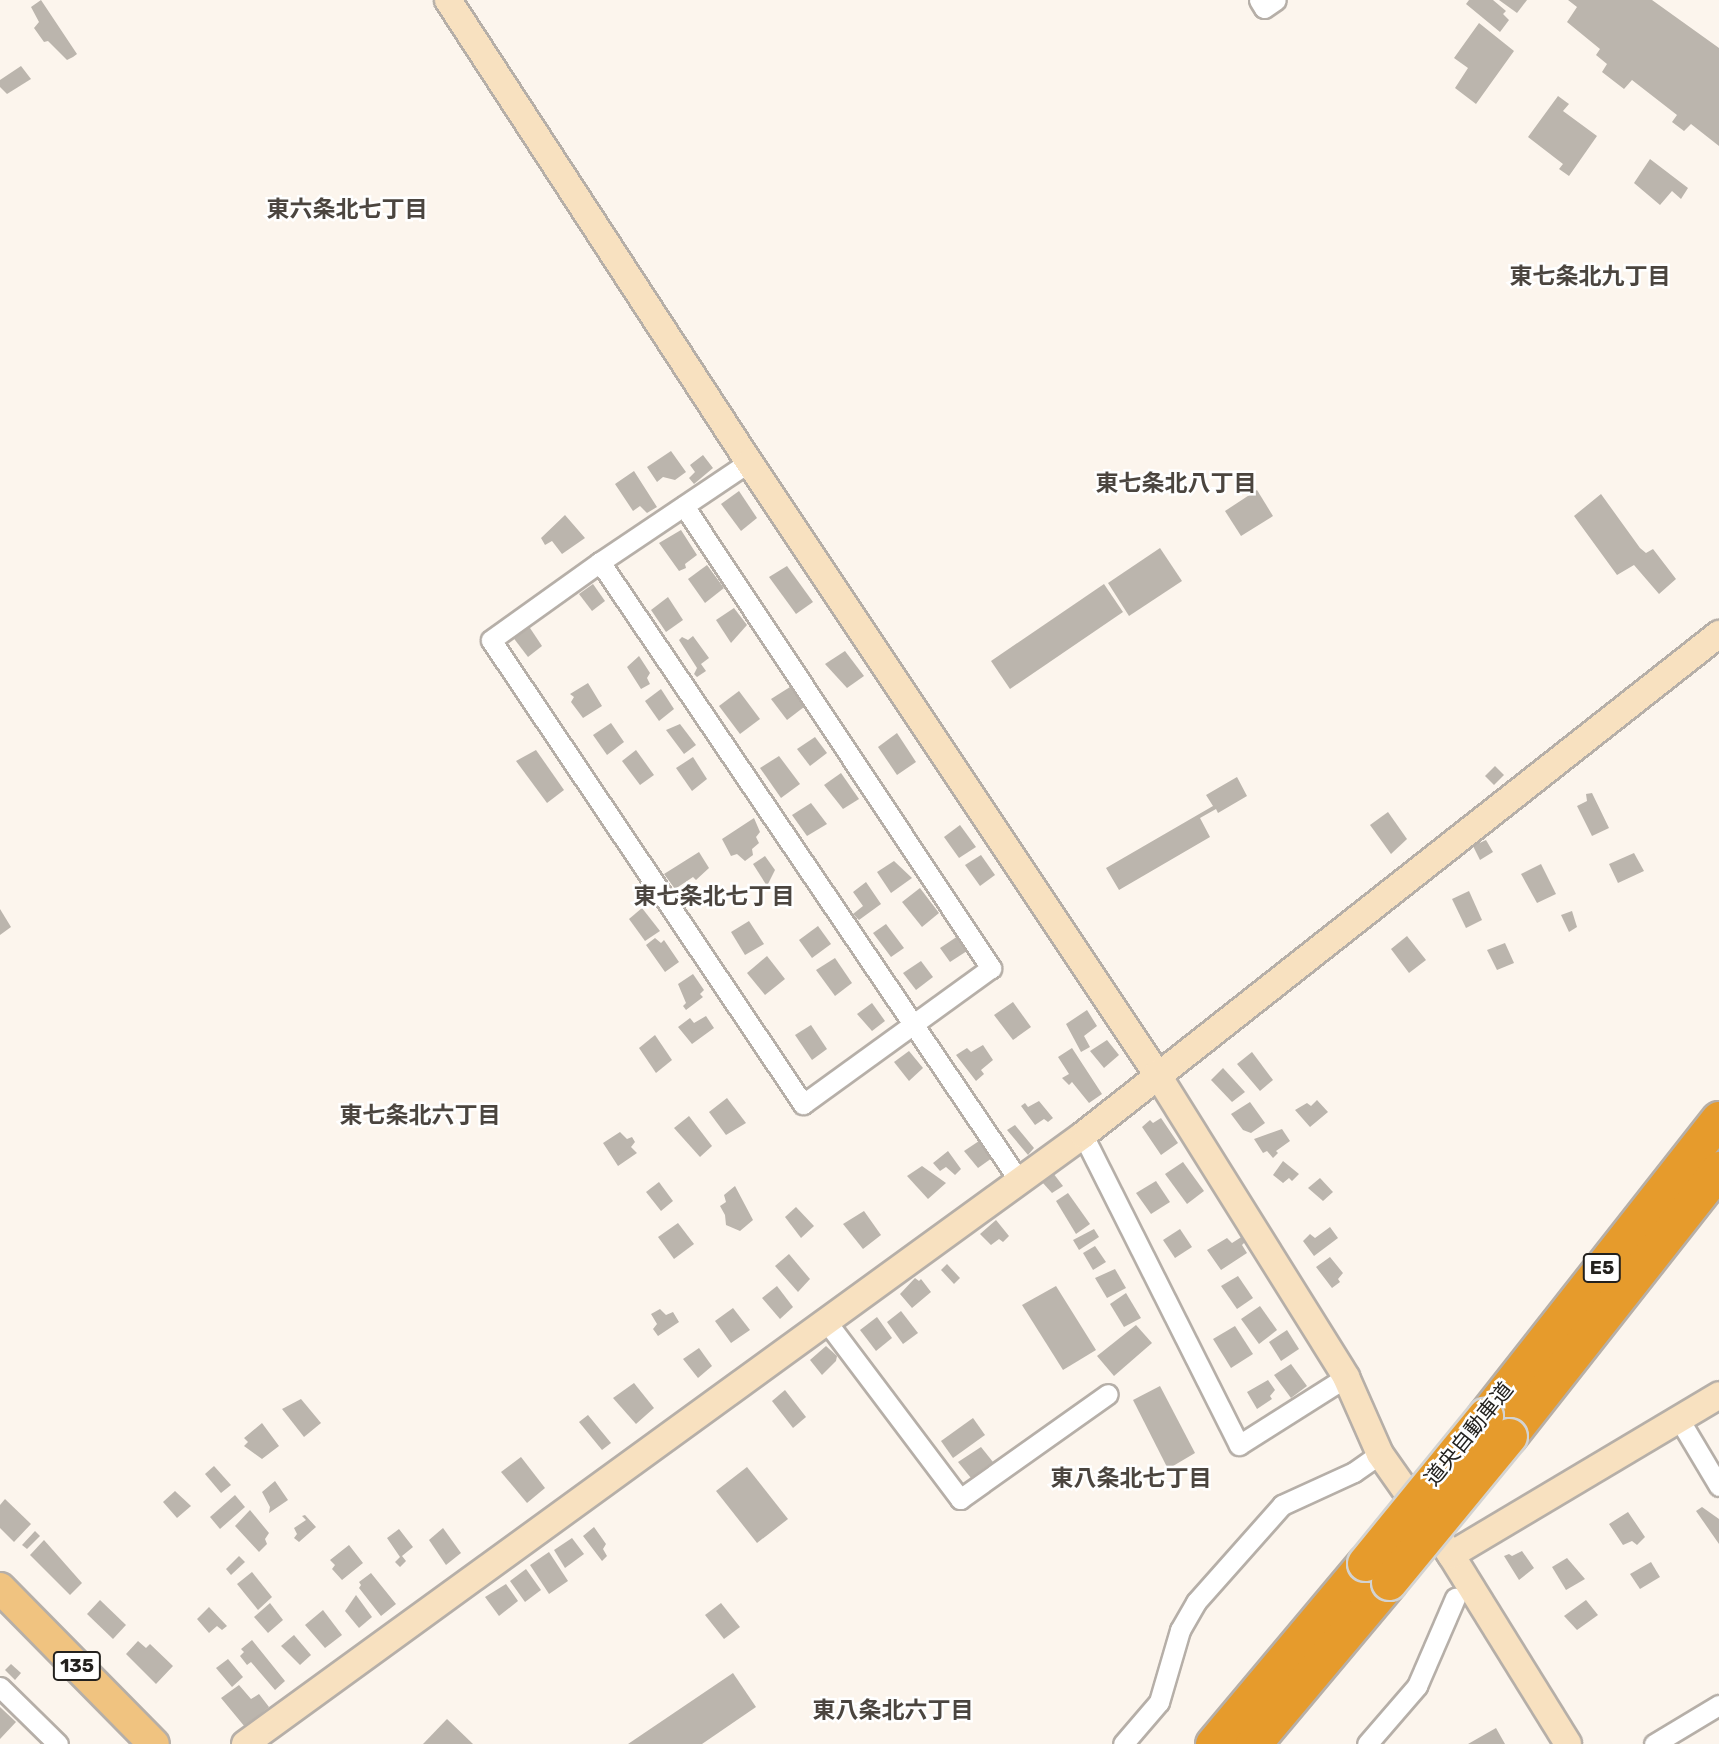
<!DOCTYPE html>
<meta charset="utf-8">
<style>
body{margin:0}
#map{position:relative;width:1719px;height:1744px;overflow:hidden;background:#fcf5ed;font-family:Rubik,"Noto Sans JP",sans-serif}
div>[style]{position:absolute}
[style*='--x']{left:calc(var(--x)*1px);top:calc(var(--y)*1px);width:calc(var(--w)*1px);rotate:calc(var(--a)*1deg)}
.building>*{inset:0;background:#bbb5ad}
.roads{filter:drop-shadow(2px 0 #b6afa8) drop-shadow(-2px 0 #b6afa8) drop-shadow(0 2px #b6afa8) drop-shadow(0 -2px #b6afa8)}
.street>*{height:19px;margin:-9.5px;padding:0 9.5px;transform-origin:9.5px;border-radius:9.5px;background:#fff}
.secondary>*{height:26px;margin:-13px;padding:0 13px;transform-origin:13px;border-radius:13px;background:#f8e1c0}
.primary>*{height:30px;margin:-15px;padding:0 15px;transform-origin:15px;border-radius:15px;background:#f0c380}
.highway>*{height:35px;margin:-17.5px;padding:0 17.5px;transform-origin:17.5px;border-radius:17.5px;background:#e69b2c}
.bridges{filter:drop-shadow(2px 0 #d3d3d2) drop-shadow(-2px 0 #d3d3d2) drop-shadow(0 2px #d3d3d2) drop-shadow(0 -2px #d3d3d2)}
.highway-bridge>*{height:35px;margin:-17.5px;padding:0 17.5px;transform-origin:17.5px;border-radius:17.5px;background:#e69b2c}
span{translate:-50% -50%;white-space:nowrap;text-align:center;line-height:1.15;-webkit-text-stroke:5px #fff;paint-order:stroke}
.shield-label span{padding:2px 5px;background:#fff;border:2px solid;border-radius:5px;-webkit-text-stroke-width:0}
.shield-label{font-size:19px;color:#23211e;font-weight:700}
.street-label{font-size:21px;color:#23211e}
.neighbourhood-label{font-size:23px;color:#4b453f;font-weight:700}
</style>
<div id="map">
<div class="building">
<div style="clip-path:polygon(41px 0,77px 54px,73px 57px,67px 60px,48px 41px,44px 42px,34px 28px,39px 22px,31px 7px)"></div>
<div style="clip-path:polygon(1469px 0,1493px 0,1506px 11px,1503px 14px,1509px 20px,1500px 32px,1466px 4px)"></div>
<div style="clip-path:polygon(1499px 0,1527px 0,1517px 13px)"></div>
<div style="clip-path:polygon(1568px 0,1652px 0,1719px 48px,1719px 146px,1691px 124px,1684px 131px,1672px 122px,1677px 115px,1632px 80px,1624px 89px,1602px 72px,1607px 64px,1596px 55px,1600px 49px,1567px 22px,1577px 7px)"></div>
<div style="clip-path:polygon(1479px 23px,1514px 51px,1476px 104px,1455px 88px,1468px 68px,1454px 58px)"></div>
<div style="clip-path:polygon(21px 66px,31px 79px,7px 94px,0 87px,0 80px)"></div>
<div style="clip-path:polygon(1558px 96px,1569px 104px,1563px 111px,1597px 136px,1569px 176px,1559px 169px,1563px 164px,1528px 137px)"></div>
<div style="clip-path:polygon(1650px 159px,1688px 188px,1681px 199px,1672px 191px,1660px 205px,1634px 183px)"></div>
<div style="clip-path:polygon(671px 451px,686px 472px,675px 480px,663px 477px,657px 482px,647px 467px)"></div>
<div style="clip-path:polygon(703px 455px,713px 468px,694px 484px,689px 478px,695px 472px,690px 465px)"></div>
<div style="clip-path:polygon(634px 471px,657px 507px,647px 513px,640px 506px,633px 511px,615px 484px)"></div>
<div style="clip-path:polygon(1257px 490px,1273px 516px,1241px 536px,1225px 511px)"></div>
<div style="clip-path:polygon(739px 491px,757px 518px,741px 531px,721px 504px)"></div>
<div style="clip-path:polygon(1601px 494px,1640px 548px,1646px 553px,1653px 549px,1676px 579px,1659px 594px,1634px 565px,1617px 575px,1574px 516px)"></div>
<div style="clip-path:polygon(565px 515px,585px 538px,562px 554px,552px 541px,545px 545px,541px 538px)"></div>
<div style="clip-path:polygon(681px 530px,697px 555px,685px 564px,686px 568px,679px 571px,659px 543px)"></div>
<div style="clip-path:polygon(1160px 548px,1182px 581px,1129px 616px,1108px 583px)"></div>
<div style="clip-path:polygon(707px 565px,724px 588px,705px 603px,688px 579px)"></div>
<div style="clip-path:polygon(787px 566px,813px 602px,796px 614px,769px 577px)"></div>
<div style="clip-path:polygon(593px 584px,605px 601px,592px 611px,579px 594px)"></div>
<div style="clip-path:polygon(1104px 584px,1123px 612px,1010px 689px,991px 661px)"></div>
<div style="clip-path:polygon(668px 597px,683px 620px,666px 632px,651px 610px)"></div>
<div style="clip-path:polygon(734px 608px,747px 625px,731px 643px,716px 620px)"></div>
<div style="clip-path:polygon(528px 625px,542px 646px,528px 657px,512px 636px)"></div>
<div style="clip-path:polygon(693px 636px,709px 658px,701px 664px,706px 671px,697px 677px,694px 674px,697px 668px,679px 640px,682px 637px,688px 640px)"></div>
<div style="clip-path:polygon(845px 651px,864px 676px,847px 688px,825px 664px)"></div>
<div style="clip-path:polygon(639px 656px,650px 673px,647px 678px,650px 684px,641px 689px,627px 667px)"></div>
<div style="clip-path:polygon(588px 683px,602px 706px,583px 718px,571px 702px,574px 697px,570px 694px)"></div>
<div style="clip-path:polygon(790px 687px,804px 707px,787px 720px,771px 699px)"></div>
<div style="clip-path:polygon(661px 689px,674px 709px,659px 721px,645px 701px)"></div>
<div style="clip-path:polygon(739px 691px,760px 719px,740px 734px,719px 706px)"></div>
<div style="clip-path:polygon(611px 723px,624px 742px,607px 755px,593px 735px)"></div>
<div style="clip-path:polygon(680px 724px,696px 745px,684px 754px,666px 730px)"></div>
<div style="clip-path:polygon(897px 733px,916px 762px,897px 775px,878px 747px)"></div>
<div style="clip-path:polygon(815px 737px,827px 753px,810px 766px,797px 749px)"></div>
<div style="clip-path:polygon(536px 750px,564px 790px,547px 803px,516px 761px)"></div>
<div style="clip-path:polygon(636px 750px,654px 775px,640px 785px,622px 761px)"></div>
<div style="clip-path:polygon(779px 756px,800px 784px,781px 798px,760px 768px)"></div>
<div style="clip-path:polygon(693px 757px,707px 779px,692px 791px,676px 768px)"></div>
<div style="clip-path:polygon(1495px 766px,1504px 775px,1494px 785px,1485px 776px)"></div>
<div style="clip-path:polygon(841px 773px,859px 799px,843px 809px,824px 785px)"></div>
<div style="clip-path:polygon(1237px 777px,1247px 796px,1218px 813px,1216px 809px,1200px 818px,1210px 837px,1119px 890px,1106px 868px,1213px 806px,1206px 795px)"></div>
<div style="clip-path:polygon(1592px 793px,1609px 828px,1592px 836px,1577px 806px,1587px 801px,1586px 794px)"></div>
<div style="clip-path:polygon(811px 803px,827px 824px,807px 836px,792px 815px)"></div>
<div style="clip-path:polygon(1388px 812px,1407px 839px,1391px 854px,1370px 825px)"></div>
<div style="clip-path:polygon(754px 818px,760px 832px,756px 837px,759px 843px,752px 849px,753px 855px,745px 861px,737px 854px,731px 856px,722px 839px)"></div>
<div style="clip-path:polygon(960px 825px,976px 847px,959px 858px,944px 837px)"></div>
<div style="clip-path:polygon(1486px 840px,1493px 852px,1480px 860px,1473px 846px)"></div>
<div style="clip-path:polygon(699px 852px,709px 868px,696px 880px,693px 877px,675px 889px,664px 874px)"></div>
<div style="clip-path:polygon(1634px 853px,1644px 871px,1618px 883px,1609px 864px)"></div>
<div style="clip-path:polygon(981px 855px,995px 875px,980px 886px,965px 865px)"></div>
<div style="clip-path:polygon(765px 856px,775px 870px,767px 886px,753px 864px)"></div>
<div style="clip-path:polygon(894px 861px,912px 878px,891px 893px,877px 872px)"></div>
<div style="clip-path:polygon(1541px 864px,1556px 894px,1537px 903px,1521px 874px)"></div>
<div style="clip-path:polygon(866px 882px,881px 904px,859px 920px,853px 914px,863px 906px,853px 892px)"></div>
<div style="clip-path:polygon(920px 888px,939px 913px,922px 927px,902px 902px)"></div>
<div style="clip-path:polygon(1469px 891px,1482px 920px,1466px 928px,1452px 899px)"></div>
<div style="clip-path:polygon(642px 908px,660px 931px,645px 941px,629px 919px)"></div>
<div style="clip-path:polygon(0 909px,11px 927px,0 935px)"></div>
<div style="clip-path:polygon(1572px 911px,1577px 927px,1569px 932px,1561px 915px)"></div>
<div style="clip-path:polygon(749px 921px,764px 944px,745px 955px,731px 932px)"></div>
<div style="clip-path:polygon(886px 924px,904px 948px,891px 957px,873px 933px)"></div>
<div style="clip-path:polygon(818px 926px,831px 944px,812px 958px,799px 940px)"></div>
<div style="clip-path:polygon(958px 936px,967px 951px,950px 962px,940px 948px)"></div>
<div style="clip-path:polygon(1407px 936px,1426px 960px,1409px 973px,1391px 949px)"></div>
<div style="clip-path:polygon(655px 938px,661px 943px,664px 940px,679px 962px,665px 972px,646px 945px)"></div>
<div style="clip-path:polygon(1505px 943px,1514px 963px,1497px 970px,1487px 950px)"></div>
<div style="clip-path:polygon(767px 956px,785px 979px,765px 995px,747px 973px)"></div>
<div style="clip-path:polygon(835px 958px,852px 983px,835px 996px,816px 970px)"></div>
<div style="clip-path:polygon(921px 961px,933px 977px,916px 990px,903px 973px)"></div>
<div style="clip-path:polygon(693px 974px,704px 990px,700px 994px,703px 997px,686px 1010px,683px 1006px,686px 1003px,678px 984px)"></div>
<div style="clip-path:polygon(1013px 1002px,1031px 1027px,1013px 1040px,994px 1015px)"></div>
<div style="clip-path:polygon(872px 1003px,885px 1021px,872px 1031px,857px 1014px)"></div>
<div style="clip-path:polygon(1087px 1010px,1097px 1026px,1084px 1036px,1090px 1047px,1081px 1052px,1066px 1024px)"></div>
<div style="clip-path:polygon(706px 1016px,714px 1028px,692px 1044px,678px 1027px,690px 1018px,694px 1023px)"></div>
<div style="clip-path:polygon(811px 1025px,827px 1049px,812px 1060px,795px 1035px)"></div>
<div style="clip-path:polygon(655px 1035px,672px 1060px,656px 1073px,639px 1048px)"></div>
<div style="clip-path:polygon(1107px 1040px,1119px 1055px,1104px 1068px,1090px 1051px)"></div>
<div style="clip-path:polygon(983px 1045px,993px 1060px,981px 1070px,984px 1074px,976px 1081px,956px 1055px,967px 1048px,971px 1052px)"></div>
<div style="clip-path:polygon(1072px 1048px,1102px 1094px,1089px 1103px,1072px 1082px,1069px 1085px,1062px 1078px,1069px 1074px,1058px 1057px)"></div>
<div style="clip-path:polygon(909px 1051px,923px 1068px,909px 1081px,894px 1062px)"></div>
<div style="clip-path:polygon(1252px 1052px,1273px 1080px,1260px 1091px,1237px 1064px)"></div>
<div style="clip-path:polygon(1223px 1068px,1245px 1092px,1232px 1102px,1211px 1080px)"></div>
<div style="clip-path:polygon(727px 1098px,746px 1123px,726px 1135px,709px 1112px)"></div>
<div style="clip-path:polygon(1317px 1100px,1328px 1112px,1310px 1127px,1295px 1110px,1307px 1103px,1311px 1106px)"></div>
<div style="clip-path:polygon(1039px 1101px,1053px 1118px,1048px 1122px,1044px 1119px,1035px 1125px,1021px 1106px,1025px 1103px,1028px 1107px)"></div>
<div style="clip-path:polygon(1250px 1102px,1265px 1123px,1251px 1133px,1243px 1130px,1231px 1114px)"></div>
<div style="clip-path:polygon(689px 1116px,712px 1146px,700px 1157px,674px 1128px)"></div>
<div style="clip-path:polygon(1161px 1118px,1178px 1143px,1161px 1155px,1142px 1127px,1150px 1120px,1153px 1123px)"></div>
<div style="clip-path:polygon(1015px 1125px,1034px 1148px,1028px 1155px,1007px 1130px)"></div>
<div style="clip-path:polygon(1282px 1129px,1290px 1141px,1276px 1151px,1278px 1153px,1273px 1158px,1267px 1151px,1263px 1153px,1254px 1139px)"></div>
<div style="clip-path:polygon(620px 1132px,627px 1139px,632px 1137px,635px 1142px,631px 1147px,637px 1153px,618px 1166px,603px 1143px)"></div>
<div style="clip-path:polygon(979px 1141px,992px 1158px,978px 1168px,964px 1151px)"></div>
<div style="clip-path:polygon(948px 1151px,961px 1169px,955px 1175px,946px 1167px,940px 1171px,933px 1163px)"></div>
<div style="clip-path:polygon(1283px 1161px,1299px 1174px,1292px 1181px,1289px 1178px,1283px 1183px,1273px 1175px)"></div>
<div style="clip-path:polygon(1183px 1162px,1204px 1191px,1187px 1204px,1165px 1174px)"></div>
<div style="clip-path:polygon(922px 1166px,946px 1183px,928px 1199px,907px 1176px)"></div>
<div style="clip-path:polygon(1053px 1173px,1063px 1186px,1052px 1193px,1042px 1182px)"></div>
<div style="clip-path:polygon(1320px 1178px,1333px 1192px,1323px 1201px,1308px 1188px)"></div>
<div style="clip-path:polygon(1156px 1181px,1170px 1202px,1151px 1214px,1136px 1193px)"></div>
<div style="clip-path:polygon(659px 1182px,673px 1201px,661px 1211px,646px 1192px)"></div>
<div style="clip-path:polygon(735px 1186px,753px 1220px,740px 1231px,726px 1225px,725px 1215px,720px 1206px,726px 1202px,724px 1195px)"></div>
<div style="clip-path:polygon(1068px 1193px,1090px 1224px,1076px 1234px,1056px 1201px)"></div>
<div style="clip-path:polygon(796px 1207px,814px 1226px,801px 1238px,785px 1217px)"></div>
<div style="clip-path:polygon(864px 1211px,881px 1235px,863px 1249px,843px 1224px)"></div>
<div style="clip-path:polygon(996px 1220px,1009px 1236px,1003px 1242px,999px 1239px,991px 1245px,980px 1234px)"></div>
<div style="clip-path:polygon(678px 1223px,694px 1244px,674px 1259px,658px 1237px)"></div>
<div style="clip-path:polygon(1330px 1227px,1338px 1238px,1314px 1256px,1303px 1241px,1310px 1234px,1315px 1238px)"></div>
<div style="clip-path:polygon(1094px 1229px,1099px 1237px,1079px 1250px,1073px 1240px)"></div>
<div style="clip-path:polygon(1180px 1229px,1192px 1247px,1175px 1258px,1163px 1240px)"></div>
<div style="clip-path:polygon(1243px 1236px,1246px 1241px,1242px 1245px,1247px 1253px,1221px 1270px,1207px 1250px,1227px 1238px,1232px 1243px)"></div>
<div style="clip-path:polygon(1095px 1246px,1106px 1262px,1093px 1270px,1083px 1253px)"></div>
<div style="clip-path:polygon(789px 1254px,810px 1279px,798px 1292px,775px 1266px)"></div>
<div style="clip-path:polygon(1330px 1257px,1343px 1273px,1338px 1279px,1340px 1282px,1332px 1288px,1316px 1267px)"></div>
<div style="clip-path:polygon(947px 1264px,960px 1278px,954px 1284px,941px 1270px)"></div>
<div style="clip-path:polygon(1115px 1269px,1126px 1288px,1107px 1298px,1095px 1278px)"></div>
<div style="clip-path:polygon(1238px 1276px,1253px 1298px,1237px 1309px,1221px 1286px)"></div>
<div style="clip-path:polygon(915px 1278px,919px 1281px,921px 1279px,931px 1292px,912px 1308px,900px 1294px)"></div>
<div style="clip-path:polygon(777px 1286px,793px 1307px,780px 1319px,762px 1298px)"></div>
<div style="clip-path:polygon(1056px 1286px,1096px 1350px,1063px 1370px,1022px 1305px)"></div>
<div style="clip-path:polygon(1126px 1293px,1141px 1318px,1124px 1327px,1110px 1304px)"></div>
<div style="clip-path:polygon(1260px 1306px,1277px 1330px,1259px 1344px,1241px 1319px)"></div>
<div style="clip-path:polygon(733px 1308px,750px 1330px,731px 1343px,715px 1321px)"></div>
<div style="clip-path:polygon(660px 1309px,666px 1315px,673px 1312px,679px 1322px,658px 1336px,653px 1329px,657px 1324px,651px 1314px)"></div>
<div style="clip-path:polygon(901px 1311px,918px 1333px,903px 1344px,887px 1322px)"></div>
<div style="clip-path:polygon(877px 1317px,892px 1338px,876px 1351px,860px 1330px)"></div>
<div style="clip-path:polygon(1136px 1325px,1152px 1343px,1114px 1376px,1097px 1356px)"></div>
<div style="clip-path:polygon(1235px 1326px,1253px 1354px,1231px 1368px,1213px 1339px)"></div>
<div style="clip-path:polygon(1287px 1330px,1299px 1349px,1281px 1361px,1269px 1342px)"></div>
<div style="clip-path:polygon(826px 1346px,837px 1356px,836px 1361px,822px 1375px,810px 1360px)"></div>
<div style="clip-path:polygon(699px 1348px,712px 1366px,698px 1378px,683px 1359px)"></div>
<div style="clip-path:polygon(1291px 1364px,1307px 1386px,1291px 1398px,1274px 1375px)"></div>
<div style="clip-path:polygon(1268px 1380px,1275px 1390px,1270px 1396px,1272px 1399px,1257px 1409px,1247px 1392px)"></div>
<div style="clip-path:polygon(634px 1383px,654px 1408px,636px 1424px,613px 1398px)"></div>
<div style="clip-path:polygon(1160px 1386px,1195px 1453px,1168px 1469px,1133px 1400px)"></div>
<div style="clip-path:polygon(785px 1390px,806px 1417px,793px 1428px,772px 1401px)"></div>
<div style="clip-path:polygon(301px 1399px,321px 1423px,304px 1437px,282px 1409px)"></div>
<div style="clip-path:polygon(588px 1415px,611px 1443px,602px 1450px,579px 1422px)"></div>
<div style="clip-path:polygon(973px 1418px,985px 1435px,953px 1458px,941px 1441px)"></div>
<div style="clip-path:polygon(262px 1423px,279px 1446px,262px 1459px,244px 1446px,248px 1442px,244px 1438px)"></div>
<div style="clip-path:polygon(981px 1447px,993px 1462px,971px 1478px,958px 1462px)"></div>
<div style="clip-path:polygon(521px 1457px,545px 1488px,527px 1503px,501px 1472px)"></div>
<div style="clip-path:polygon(214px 1466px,231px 1485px,221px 1493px,205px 1474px)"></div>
<div style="clip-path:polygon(747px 1467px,788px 1519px,757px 1543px,716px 1491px)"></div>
<div style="clip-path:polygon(275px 1481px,288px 1500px,269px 1513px,270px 1507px,262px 1492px)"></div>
<div style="clip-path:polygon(175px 1491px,191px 1506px,177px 1518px,163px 1502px)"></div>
<div style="clip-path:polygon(235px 1495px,245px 1507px,220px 1529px,210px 1517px)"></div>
<div style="clip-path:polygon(5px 1499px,31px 1524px,14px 1542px,0 1528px,0 1505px)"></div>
<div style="clip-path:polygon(1702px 1507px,1719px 1519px,1719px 1544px,1696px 1511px)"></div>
<div style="clip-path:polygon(250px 1510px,269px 1533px,265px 1539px,267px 1544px,259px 1552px,235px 1526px)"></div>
<div style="clip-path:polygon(1628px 1512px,1645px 1537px,1637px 1545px,1632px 1541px,1623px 1545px,1609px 1524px)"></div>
<div style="clip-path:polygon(305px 1515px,316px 1527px,299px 1542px,294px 1538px,297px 1534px,294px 1528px,306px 1520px,302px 1516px)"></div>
<div style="clip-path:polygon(594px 1527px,606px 1544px,603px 1549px,607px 1556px,602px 1561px,583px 1536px)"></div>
<div style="clip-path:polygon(443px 1528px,461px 1553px,446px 1565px,429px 1540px)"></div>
<div style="clip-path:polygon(399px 1529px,413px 1547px,402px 1556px,406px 1561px,400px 1567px,395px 1562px,400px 1557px,387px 1538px)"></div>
<div style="clip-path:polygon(35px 1531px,40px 1536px,27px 1549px,22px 1545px)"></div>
<div style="clip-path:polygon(572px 1538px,584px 1554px,565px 1568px,554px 1550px)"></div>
<div style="clip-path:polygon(44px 1540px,82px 1583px,70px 1595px,30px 1555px)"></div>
<div style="clip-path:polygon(349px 1545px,363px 1563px,342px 1580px,332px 1569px,335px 1565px,330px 1560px)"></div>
<div style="clip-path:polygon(1522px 1551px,1534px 1568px,1519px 1580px,1504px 1556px,1509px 1554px,1512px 1556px)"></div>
<div style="clip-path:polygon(549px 1552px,568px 1581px,549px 1594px,530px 1565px)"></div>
<div style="clip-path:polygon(239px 1556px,245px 1562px,231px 1575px,226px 1569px)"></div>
<div style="clip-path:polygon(1567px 1558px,1585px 1579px,1566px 1590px,1552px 1567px)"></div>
<div style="clip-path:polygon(1651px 1562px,1660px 1577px,1640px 1589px,1630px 1574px)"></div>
<div style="clip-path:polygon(526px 1569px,541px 1590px,525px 1602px,510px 1581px)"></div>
<div style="clip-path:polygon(252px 1572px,272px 1597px,258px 1610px,237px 1584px)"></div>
<div style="clip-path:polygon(371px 1573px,396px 1604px,381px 1616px,359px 1588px,361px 1585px,359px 1582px)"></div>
<div style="clip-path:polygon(506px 1584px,518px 1601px,499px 1616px,485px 1597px)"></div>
<div style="clip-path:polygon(356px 1595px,372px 1617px,359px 1628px,345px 1611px)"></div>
<div style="clip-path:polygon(100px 1600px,126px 1625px,113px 1639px,87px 1614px)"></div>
<div style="clip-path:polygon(1586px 1600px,1598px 1615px,1577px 1630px,1564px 1616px)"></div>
<div style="clip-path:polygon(270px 1603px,283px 1620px,268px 1633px,254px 1617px)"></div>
<div style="clip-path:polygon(721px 1603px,740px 1627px,724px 1639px,705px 1615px)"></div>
<div style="clip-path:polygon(209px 1607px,227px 1626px,222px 1630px,217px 1626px,209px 1633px,197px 1619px)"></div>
<div style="clip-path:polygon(323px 1610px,342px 1635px,325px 1648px,305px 1625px)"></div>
<div style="clip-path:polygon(294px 1635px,311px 1655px,300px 1665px,281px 1646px)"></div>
<div style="clip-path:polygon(252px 1640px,285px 1681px,275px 1690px,251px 1662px,247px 1665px,240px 1656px,244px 1652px,241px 1649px)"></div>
<div style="clip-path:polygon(138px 1641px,146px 1648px,150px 1644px,173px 1666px,156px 1684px,126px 1654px)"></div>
<div style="clip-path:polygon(228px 1659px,243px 1677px,232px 1687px,216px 1668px)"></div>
<div style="clip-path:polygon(11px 1664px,21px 1673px,15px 1680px,5px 1670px)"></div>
<div style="clip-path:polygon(733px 1673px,756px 1707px,702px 1744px,628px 1744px)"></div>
<div style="clip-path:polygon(239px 1685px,251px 1699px,259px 1694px,269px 1707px,245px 1727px,221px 1698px)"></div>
<div style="clip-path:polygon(0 1707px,16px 1722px,0 1739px)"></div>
<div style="clip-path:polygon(447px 1719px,473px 1744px,423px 1744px)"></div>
<div style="clip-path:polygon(1496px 1728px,1505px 1744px,1468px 1744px)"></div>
</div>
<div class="roads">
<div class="street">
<div style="--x:1259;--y:0;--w:9;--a:58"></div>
<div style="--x:1264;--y:8;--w:14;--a:-34"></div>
<div style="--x:684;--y:506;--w:555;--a:56.4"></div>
<div style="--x:991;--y:968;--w:232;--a:144.1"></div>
<div style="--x:803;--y:1104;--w:559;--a:-123.92"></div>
<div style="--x:491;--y:640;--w:134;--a:-35.6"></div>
<div style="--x:600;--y:562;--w:179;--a:-33.9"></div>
<div style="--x:600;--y:562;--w:745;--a:55.88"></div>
<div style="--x:1083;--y:1135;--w:347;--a:63.3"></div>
<div style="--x:1239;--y:1445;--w:127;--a:-32.4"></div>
<div style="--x:826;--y:1321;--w:223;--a:53"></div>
<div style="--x:960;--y:1499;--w:181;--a:-35.4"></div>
<div style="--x:1679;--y:1419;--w:78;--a:59.2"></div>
<div style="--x:0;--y:1687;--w:81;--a:44.5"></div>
<div style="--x:1123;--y:1744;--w:55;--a:-49.4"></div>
<div style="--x:1159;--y:1702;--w:75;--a:-73.7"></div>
<div style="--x:1180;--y:1630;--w:32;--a:-60"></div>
<div style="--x:1196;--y:1602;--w:130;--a:-48.4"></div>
<div style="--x:1282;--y:1505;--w:79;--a:-24.6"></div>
<div style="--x:1354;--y:1472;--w:32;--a:-35"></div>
<div style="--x:1367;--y:1744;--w:77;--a:-49.2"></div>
<div style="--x:1417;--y:1686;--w:96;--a:-66.6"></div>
<div style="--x:1654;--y:1744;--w:76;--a:-31"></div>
</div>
<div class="secondary">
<div style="--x:448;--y:0;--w:551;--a:56.92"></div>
<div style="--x:749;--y:462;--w:736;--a:56.31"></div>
<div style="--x:1157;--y:1074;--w:357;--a:58"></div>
<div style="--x:1346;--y:1377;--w:84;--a:66.2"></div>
<div style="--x:1380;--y:1454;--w:123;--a:54.9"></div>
<div style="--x:1451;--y:1555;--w:222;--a:58.2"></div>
<div style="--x:1451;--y:1555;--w:312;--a:-30.8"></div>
<div style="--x:245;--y:1744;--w:1036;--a:-36.01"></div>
<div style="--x:1083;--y:1135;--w:810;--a:-38.23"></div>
</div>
<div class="primary">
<div style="--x:0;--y:1588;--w:219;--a:45.4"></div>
</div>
<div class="highway">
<div style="--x:1485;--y:1416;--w:378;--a:-51.8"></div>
<div style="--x:1509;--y:1436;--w:340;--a:-51.8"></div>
<div style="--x:1213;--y:1744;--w:236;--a:-50"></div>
<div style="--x:1253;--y:1744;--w:212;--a:-50"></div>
</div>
</div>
<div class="bridges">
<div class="highway-bridge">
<div style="--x:1365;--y:1563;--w:190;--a:-50.8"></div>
<div style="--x:1389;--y:1582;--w:189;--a:-50.6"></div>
</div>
</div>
<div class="shield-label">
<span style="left:1602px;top:1268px">E5</span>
<span style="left:77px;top:1666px">135</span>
</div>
<div class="street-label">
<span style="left:1469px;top:1434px;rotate:-51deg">道央自動車道</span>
</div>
<div class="neighbourhood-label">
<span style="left:347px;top:209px">東六条北七丁目</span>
<span style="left:1590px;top:276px">東七条北九丁目</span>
<span style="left:1176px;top:483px">東七条北八丁目</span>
<span style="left:714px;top:896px">東七条北七丁目</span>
<span style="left:420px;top:1115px">東七条北六丁目</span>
<span style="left:1131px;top:1478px">東八条北七丁目</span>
<span style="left:893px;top:1710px">東八条北六丁目</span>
</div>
</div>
